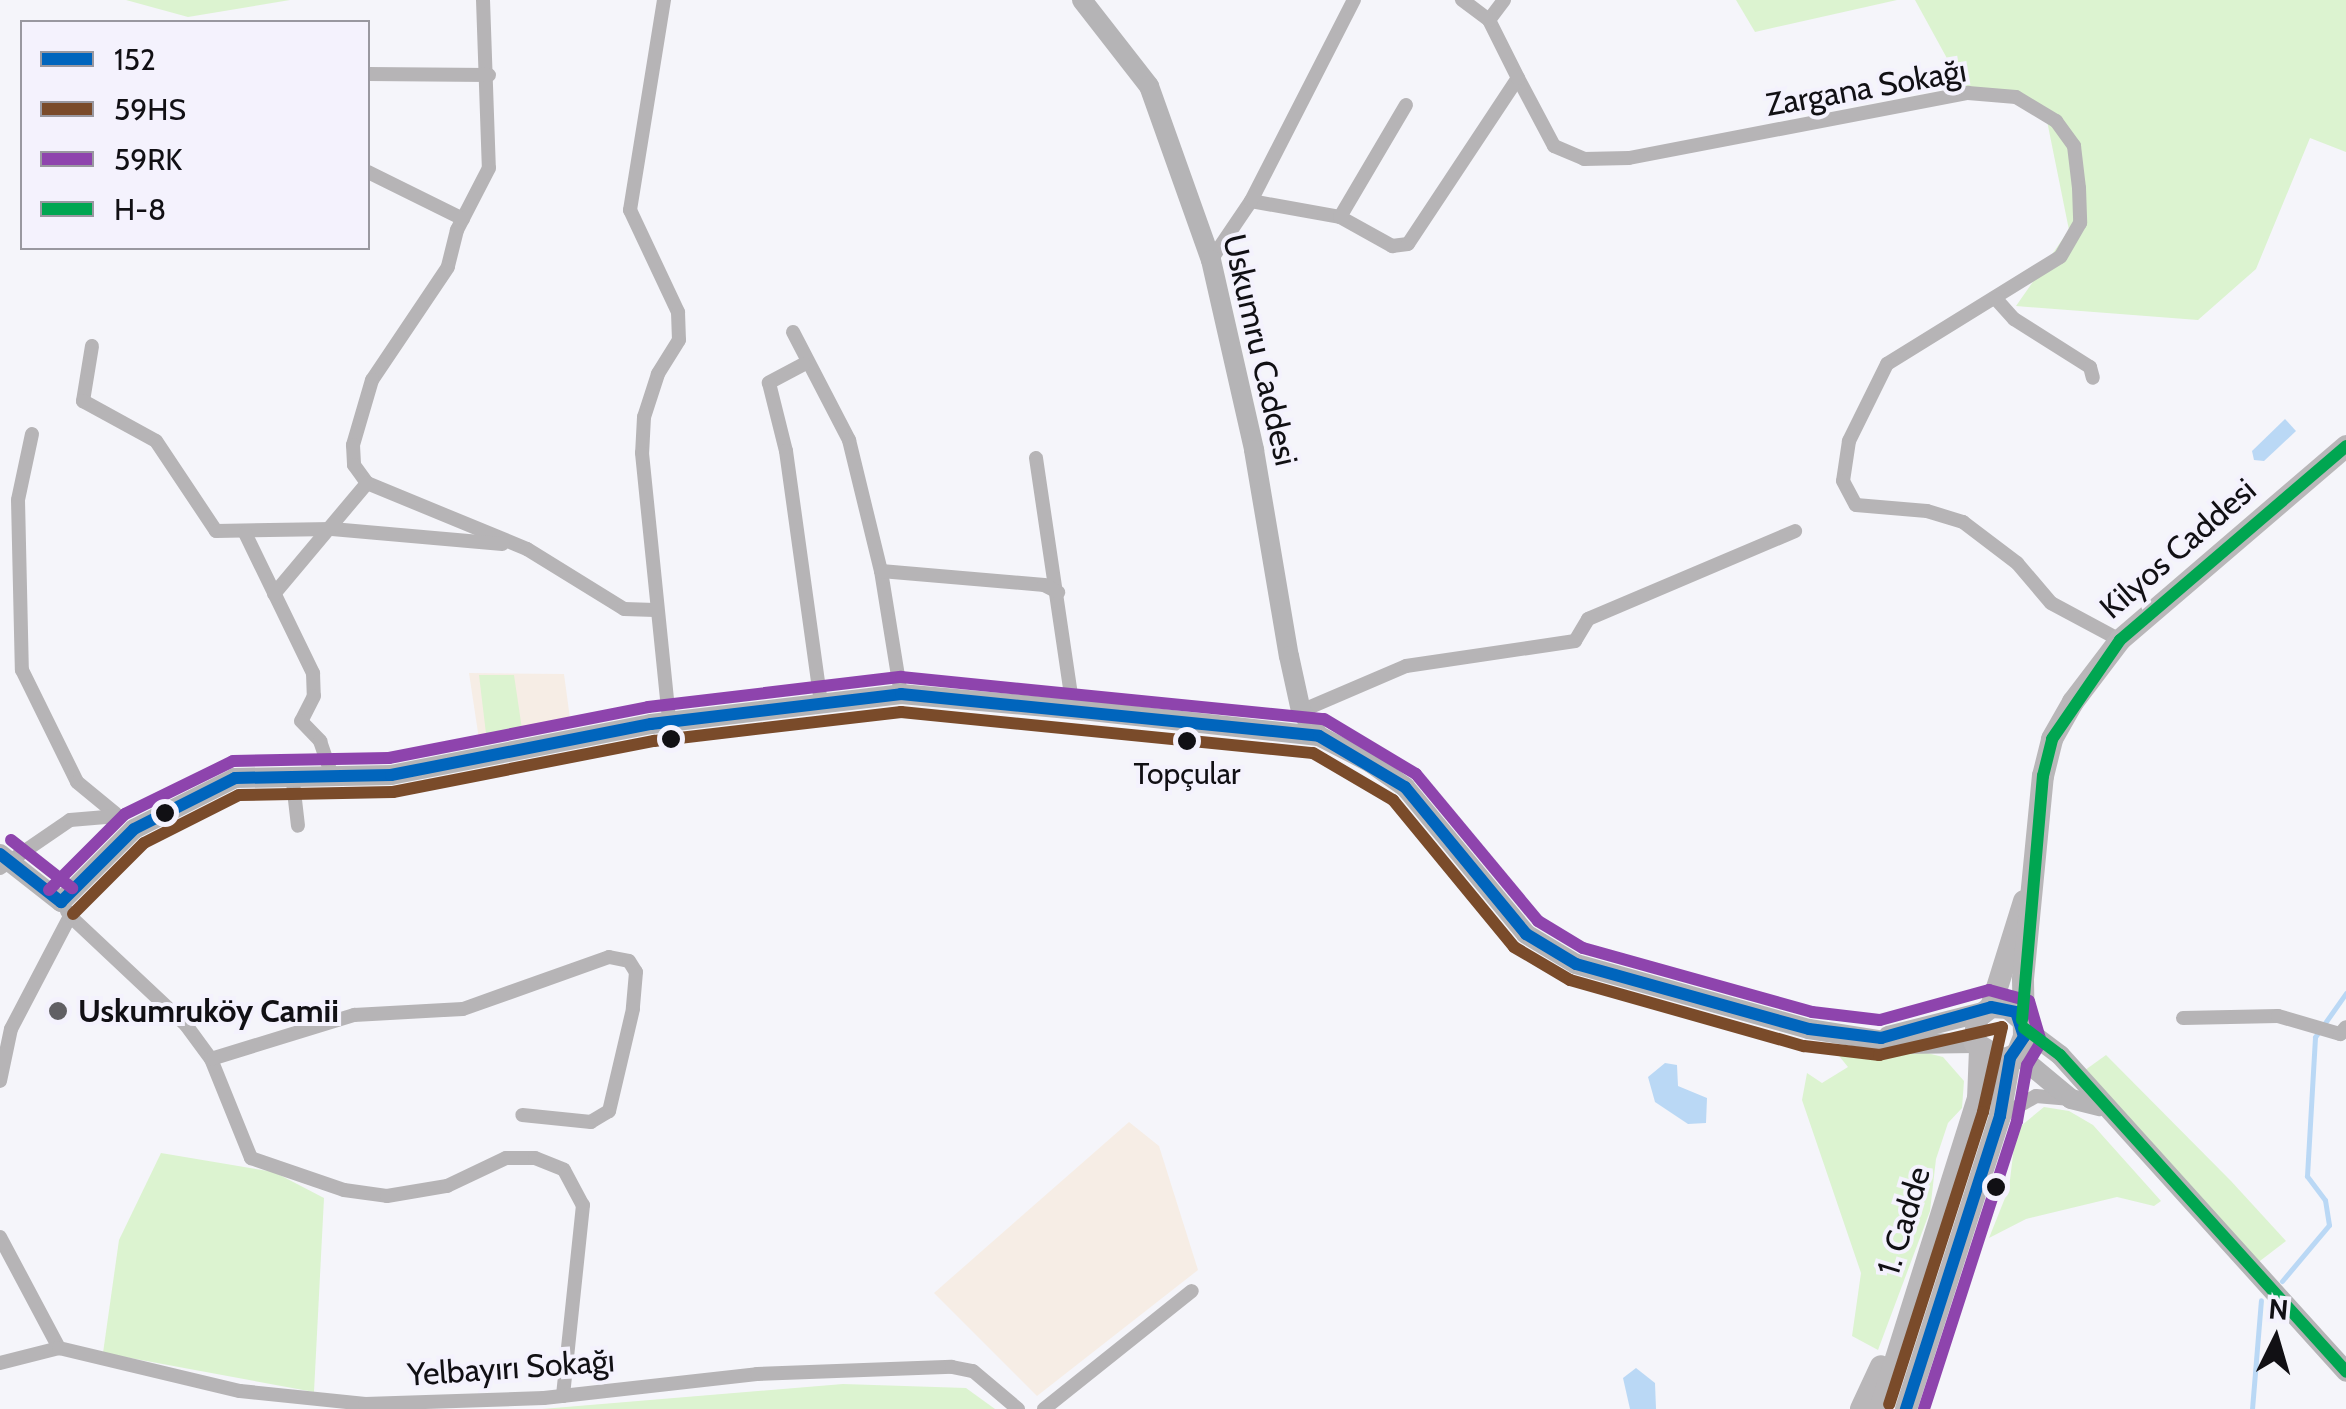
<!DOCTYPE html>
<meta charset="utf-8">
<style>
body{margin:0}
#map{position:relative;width:2346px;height:1409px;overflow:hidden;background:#f5f5fa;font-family:Cabin,sans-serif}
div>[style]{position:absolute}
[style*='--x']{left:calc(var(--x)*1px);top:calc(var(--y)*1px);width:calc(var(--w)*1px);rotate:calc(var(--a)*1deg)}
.education>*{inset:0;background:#f6ede5}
.green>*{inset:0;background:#dcf3d0}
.water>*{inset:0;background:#bad8f5}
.stream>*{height:5px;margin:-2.5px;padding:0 2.5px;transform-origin:2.5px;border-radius:2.5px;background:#bad8f5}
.street>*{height:14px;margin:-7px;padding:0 7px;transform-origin:7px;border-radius:7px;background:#b6b4b6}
.secondary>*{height:20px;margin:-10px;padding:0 10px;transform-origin:10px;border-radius:10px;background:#b5b4b6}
.primary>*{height:22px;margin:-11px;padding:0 11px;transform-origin:11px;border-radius:11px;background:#b9b7b9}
.bus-1>*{height:12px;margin:-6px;padding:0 6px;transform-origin:6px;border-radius:6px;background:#0065bd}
.bus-2>*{height:12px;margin:-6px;padding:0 6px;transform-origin:6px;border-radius:6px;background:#7a4b2a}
.bus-3>*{height:12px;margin:-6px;padding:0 6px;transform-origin:6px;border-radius:6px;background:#8e44ad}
.bus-4>*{height:12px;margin:-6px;padding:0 6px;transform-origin:6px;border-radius:6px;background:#00a651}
.dots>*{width:28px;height:28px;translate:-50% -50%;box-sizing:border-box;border:5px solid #f4f2fd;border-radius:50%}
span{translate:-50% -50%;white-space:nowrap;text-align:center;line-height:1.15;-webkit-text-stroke:8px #f4f2fd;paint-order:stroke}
.bus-label{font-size:30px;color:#111014}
.street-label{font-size:32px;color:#111014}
.poi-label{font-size:32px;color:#111014;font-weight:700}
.left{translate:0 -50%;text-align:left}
.legend{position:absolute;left:20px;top:20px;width:350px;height:230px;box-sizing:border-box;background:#f4f2fd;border:2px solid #9998a0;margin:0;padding:12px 18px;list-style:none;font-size:30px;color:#111014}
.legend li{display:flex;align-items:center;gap:20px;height:50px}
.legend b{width:50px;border:2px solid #9998a0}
.north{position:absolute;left:2226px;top:1289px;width:100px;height:100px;-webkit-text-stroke:8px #f4f2fd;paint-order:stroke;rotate:5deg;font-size:28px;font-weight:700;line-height:40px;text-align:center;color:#111014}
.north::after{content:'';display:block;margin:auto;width:35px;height:45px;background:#111014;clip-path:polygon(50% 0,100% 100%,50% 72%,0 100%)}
</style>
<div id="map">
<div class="education">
<div style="clip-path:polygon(469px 673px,564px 674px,571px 726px,480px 746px)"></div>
<div style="clip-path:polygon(1129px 1122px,1159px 1146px,1198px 1270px,1037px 1396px,934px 1293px)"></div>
</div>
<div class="green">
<div style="clip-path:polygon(126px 0,290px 0,188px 17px)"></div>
<div style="clip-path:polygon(1736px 0,1897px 0,1755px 32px)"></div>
<div style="clip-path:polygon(1915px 0,2346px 0,2346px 152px,2310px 138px,2256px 269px,2198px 320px,2016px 306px,2069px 230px,2044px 106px,1966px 93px)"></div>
<div style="clip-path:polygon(479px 675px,514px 675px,523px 736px,487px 742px)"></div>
<div style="clip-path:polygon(1835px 1051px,1927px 1053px,1943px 1057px,1964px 1081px,1962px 1108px,1948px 1123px,1936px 1159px,1930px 1211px,1878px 1350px,1852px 1336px,1861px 1273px,1802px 1100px,1807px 1073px,1822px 1083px,1848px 1067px)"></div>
<div style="clip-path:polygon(2106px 1055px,2231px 1181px,2286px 1241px,2256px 1264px,2081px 1073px)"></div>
<div style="clip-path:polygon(2044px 1107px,2069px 1111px,2093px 1125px,2161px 1201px,2154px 1206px,2117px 1197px,2026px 1219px,1989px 1238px,2009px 1188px,2016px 1130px)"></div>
<div style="clip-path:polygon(161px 1153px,274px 1172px,324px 1198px,314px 1392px,103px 1353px,119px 1240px)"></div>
<div style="clip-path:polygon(843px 1384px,966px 1388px,995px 1409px,542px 1409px)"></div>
</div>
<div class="water">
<div style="clip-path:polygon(2285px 419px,2296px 431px,2264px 461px,2254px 460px,2252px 451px)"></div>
<div style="clip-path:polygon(1665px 1063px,1677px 1065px,1678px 1086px,1707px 1098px,1706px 1123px,1688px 1124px,1655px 1102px,1648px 1077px)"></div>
<div style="clip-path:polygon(1636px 1368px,1655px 1383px,1656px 1409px,1630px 1409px,1623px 1378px)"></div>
</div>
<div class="stream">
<div style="--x:2282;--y:1281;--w:73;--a:-50"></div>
<div style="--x:2329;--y:1225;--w:25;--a:-99"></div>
<div style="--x:2325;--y:1200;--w:30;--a:-127"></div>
<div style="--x:2307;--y:1176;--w:139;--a:-86.7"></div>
<div style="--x:2315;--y:1037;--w:54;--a:-54.8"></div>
<div style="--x:2252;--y:1409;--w:109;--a:-85.3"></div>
</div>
<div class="street">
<div style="--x:483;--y:0;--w:168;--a:88"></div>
<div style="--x:489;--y:168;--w:70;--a:117.3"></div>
<div style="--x:457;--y:230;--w:38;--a:104"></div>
<div style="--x:448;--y:267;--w:136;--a:123.9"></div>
<div style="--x:372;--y:380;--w:68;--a:106.3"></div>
<div style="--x:353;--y:445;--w:20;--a:87"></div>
<div style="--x:354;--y:465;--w:22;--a:54"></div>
<div style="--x:367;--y:483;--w:173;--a:22.4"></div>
<div style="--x:527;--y:549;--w:114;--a:31.7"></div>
<div style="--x:624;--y:609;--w:31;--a:2"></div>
<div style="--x:664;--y:0;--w:213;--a:99.2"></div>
<div style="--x:630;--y:210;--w:113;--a:64.8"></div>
<div style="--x:678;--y:312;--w:28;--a:88"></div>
<div style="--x:679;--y:340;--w:40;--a:122"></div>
<div style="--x:658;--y:374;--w:45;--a:108"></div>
<div style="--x:644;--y:417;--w:36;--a:93"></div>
<div style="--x:642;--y:453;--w:269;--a:84.2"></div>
<div style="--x:1489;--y:20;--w:25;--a:-53"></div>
<div style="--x:368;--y:74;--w:121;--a:0.5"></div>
<div style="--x:1518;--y:78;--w:77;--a:62.1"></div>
<div style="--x:1554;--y:146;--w:33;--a:23"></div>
<div style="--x:1584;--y:159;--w:45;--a:-1.3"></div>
<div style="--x:1629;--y:158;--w:345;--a:-10.9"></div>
<div style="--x:1968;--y:93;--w:48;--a:4.8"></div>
<div style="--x:2016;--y:97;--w:47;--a:31"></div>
<div style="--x:2056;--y:121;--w:31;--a:54"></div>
<div style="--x:2074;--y:146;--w:42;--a:83.2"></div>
<div style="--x:2079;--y:188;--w:35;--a:88"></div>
<div style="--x:2080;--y:223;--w:39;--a:120"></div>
<div style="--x:2060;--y:257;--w:203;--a:148.3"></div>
<div style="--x:1887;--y:364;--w:86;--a:116.3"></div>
<div style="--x:1849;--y:441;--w:40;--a:98.5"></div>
<div style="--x:1843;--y:481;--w:27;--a:62"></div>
<div style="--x:1856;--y:505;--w:71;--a:4.8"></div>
<div style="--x:1927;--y:511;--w:38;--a:17"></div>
<div style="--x:1963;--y:522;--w:68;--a:37.2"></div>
<div style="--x:2017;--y:563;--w:52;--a:49.6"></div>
<div style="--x:2051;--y:603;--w:78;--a:28.2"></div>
<div style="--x:368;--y:172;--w:106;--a:26.3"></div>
<div style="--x:1251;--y:201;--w:90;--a:10.2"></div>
<div style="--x:1340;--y:217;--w:60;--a:29.1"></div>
<div style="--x:1392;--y:246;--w:16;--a:-7"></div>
<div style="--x:1408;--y:244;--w:199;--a:-56.5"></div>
<div style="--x:1518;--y:78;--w:65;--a:-116.6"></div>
<div style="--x:1489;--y:20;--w:34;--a:-143"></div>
<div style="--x:1340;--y:217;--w:130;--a:-59.5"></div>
<div style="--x:1211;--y:260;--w:71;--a:-55.9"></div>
<div style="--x:1251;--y:201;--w:226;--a:-62.9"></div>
<div style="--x:1996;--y:299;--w:27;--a:48"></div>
<div style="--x:2014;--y:319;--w:90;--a:32.3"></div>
<div style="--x:2090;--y:367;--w:11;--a:75"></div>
<div style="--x:793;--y:332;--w:122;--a:62.6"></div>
<div style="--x:849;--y:440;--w:135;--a:76.3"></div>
<div style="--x:881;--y:571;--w:125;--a:80.8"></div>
<div style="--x:92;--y:346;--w:56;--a:99.3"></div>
<div style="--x:83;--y:401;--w:83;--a:28.7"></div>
<div style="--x:156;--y:441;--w:108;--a:56.3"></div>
<div style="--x:216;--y:531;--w:116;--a:-1"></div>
<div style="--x:332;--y:529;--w:171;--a:5"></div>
<div style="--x:804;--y:364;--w:40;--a:152"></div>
<div style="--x:769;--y:383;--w:70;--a:76"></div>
<div style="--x:786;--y:451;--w:253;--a:82.1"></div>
<div style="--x:32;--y:434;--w:67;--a:102"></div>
<div style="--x:18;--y:500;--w:170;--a:88.7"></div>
<div style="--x:22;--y:670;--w:125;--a:63.8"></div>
<div style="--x:77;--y:782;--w:50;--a:39.4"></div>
<div style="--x:1036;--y:458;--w:255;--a:81.6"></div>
<div style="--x:245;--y:533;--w:156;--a:64.1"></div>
<div style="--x:313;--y:673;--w:23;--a:88"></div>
<div style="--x:314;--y:696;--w:28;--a:117"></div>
<div style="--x:301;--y:721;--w:28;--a:46"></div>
<div style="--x:320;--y:741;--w:39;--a:71"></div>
<div style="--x:881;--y:571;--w:164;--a:4.9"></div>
<div style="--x:1044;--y:585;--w:16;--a:27"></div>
<div style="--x:274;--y:594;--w:145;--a:-50"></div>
<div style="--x:1301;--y:711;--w:114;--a:-23.2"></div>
<div style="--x:1406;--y:666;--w:171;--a:-8.4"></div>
<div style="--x:1575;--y:641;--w:26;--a:-59"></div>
<div style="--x:1588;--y:619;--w:225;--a:-23"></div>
<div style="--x:292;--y:774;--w:52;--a:83.4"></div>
<div style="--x:0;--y:868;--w:85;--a:-34.4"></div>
<div style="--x:70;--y:820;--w:48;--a:-4.8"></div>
<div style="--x:70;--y:916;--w:159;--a:43.2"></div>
<div style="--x:186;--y:1025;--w:42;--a:53.7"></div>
<div style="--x:211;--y:1059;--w:107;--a:68"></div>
<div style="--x:251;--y:1158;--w:98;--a:19"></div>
<div style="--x:344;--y:1190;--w:43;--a:7.9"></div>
<div style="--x:387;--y:1196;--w:61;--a:-9.5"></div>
<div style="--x:447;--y:1186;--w:65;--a:-25.4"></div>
<div style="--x:506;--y:1158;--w:29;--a:0"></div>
<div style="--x:535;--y:1158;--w:31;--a:22"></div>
<div style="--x:564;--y:1170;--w:40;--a:62"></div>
<div style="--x:583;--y:1205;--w:192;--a:96"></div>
<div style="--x:2183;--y:1018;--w:95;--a:-1.2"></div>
<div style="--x:2278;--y:1016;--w:65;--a:16.2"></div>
<div style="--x:2340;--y:1034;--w:9;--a:-49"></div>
<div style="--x:211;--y:1059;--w:150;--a:-17.1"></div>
<div style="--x:354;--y:1015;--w:109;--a:-3.2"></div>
<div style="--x:463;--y:1009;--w:155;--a:-19.6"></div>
<div style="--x:609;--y:957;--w:20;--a:11"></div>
<div style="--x:629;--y:961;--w:13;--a:58"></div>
<div style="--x:636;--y:972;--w:37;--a:95"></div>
<div style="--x:633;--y:1009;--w:105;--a:103.2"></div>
<div style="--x:609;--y:1111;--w:21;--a:149"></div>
<div style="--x:591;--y:1122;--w:69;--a:-174.2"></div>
<div style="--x:0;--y:1081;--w:53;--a:-78.1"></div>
<div style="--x:11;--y:1029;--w:127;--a:-62.4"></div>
<div style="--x:70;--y:916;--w:6;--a:-121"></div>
<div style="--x:2001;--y:1116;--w:40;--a:-29.7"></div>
<div style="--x:2036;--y:1096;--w:32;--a:5"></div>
<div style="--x:0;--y:1237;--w:126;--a:62"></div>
<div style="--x:0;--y:1363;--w:61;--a:-14.3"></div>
<div style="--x:59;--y:1348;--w:186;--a:13.4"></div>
<div style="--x:240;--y:1391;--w:126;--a:5.9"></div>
<div style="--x:365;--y:1404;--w:179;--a:-1.9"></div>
<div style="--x:544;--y:1398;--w:214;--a:-6.4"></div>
<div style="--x:757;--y:1374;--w:195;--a:-2.1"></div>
<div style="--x:952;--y:1367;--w:21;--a:11"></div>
<div style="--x:973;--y:1371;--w:59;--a:40.2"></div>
<div style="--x:1044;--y:1409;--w:189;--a:-38.6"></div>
</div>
<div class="secondary">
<div style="--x:1082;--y:0;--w:109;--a:52.1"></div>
<div style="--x:1149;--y:86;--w:185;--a:70.4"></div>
<div style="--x:1211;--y:260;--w:195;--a:77.2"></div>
<div style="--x:1254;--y:450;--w:209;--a:80.4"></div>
<div style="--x:1289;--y:656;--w:56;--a:77.7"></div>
<div style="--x:1301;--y:711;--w:31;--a:54"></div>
<div style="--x:0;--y:854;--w:78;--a:38.2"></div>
<div style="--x:61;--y:902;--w:103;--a:-45"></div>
<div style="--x:134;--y:829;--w:113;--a:-26.8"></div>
<div style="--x:235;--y:778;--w:156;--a:-1.1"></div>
<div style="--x:391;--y:775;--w:265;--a:-11.1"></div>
<div style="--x:651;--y:724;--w:252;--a:-6.8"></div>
<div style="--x:901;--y:694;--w:182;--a:5.1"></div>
<div style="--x:1082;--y:710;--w:238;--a:6.3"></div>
<div style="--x:1319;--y:736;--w:59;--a:27.4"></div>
<div style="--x:1371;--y:763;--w:42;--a:35.2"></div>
<div style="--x:1405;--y:787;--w:190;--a:50.5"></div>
<div style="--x:1526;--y:934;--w:58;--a:31"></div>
<div style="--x:1576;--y:964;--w:242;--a:15.6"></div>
<div style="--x:1809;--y:1029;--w:96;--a:9"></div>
<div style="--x:1904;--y:1044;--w:71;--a:-0.8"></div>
<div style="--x:2024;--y:1028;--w:45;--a:36.9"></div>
<div style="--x:2060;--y:1055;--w:427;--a:47.9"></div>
<div style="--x:1888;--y:1036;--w:98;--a:-14.2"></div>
<div style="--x:2017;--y:1054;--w:70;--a:39.8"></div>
<div style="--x:2071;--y:1099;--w:30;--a:14"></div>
</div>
<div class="primary">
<div style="--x:1991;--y:1007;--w:111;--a:-72.7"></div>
<div style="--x:2022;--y:1020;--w:18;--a:-139"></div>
<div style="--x:2008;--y:1008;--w:17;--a:-177"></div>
<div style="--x:1991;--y:1007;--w:18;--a:142"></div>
<div style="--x:1977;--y:1018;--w:25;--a:95"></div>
<div style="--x:1975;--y:1043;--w:33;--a:31"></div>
<div style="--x:2003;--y:1060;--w:15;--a:-23"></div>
<div style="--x:2017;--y:1054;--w:18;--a:-68"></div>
<div style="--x:2024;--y:1037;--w:58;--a:-91"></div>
<div style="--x:2023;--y:979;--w:204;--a:-84.4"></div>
<div style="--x:2043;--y:776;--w:38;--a:-76"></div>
<div style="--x:2052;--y:739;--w:43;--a:-60.4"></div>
<div style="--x:2073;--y:702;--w:78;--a:-52.8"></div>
<div style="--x:2120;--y:640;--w:298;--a:-40.6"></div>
<div style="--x:1861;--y:1409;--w:47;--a:-65.1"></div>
<div style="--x:1880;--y:1409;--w:325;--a:-72.5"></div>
<div style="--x:1978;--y:1099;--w:49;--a:-87.7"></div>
<div style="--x:1906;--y:1409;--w:308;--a:-72.2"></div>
<div style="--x:2000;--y:1116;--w:59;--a:-80.2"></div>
</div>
<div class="bus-1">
<div style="--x:0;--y:854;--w:78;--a:38.2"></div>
<div style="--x:61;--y:902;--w:103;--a:-45"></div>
<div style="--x:134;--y:829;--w:113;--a:-26.8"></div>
<div style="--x:235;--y:778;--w:156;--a:-1.1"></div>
<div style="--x:391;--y:775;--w:265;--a:-11.1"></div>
<div style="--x:651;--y:724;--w:252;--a:-6.8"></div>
<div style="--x:901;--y:694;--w:420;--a:5.7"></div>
<div style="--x:1319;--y:736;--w:100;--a:30.7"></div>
<div style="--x:1405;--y:787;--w:190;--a:50.5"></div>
<div style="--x:1526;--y:934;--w:58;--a:31"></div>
<div style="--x:1576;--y:964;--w:242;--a:15.6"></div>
<div style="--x:1809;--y:1029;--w:73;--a:7.1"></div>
<div style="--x:1881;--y:1038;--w:114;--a:-15.7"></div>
<div style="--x:1991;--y:1007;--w:25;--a:11"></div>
<div style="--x:2016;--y:1012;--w:26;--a:72"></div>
<div style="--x:2024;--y:1037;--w:25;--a:124"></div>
<div style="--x:2010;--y:1058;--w:59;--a:99.8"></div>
<div style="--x:2000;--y:1116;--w:308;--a:107.8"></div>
</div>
<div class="bus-2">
<div style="--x:73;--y:914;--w:100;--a:-45"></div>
<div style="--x:144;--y:843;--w:106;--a:-26.8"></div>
<div style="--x:239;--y:795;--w:154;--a:-1.1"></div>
<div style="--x:393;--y:792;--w:266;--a:-11.1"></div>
<div style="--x:654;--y:741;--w:249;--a:-6.7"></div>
<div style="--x:901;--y:712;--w:414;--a:5.7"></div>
<div style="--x:1313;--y:753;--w:93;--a:30.4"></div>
<div style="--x:1393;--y:800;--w:190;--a:50.5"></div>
<div style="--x:1514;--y:947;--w:65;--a:30.5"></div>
<div style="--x:1570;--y:980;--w:243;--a:15.8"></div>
<div style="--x:1804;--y:1046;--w:76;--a:6.8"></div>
<div style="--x:1879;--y:1055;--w:126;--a:-12.8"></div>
<div style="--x:2002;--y:1027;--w:87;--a:102.6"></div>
<div style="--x:1983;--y:1112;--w:307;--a:107.8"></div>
</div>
<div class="bus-3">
<div style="--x:11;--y:840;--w:78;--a:38.2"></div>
<div style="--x:49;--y:890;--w:107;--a:-45"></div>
<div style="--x:125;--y:814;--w:120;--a:-26.1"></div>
<div style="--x:233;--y:761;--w:156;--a:-1.1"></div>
<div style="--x:389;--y:758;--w:264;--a:-11.1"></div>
<div style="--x:648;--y:707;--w:255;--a:-6.8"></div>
<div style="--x:901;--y:677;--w:425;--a:5.7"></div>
<div style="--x:1324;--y:719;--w:107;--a:30.9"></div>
<div style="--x:1416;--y:774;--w:191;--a:50.3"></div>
<div style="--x:1538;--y:921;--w:52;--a:31"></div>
<div style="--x:1583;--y:948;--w:238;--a:15.6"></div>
<div style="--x:1812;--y:1012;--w:68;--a:6.7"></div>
<div style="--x:1880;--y:1020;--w:113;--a:-15.4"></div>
<div style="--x:1989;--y:990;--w:41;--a:15.4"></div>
<div style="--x:2029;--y:1001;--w:43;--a:73.7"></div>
<div style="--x:2041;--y:1042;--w:27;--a:121"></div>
<div style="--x:2027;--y:1065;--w:57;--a:100.1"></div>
<div style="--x:2017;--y:1121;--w:303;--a:107.9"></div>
</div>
<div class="bus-4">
<div style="--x:2022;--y:1020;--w:245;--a:-85.1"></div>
<div style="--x:2043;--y:776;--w:38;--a:-76"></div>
<div style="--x:2052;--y:739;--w:120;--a:-55.5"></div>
<div style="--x:2120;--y:640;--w:298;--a:-40.6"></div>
<div style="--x:2024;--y:1028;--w:45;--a:36.9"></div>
<div style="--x:2060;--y:1055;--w:427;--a:47.9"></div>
</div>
<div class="dots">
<div style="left:671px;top:739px;background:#111014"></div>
<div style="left:1187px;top:741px;background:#111014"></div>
<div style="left:165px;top:813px;background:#111014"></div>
<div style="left:58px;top:1011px;background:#616064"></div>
<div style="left:1996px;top:1187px;background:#111014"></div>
</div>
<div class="bus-label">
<span style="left:1187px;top:774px">Topçular</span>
</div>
<div class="street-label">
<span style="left:1866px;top:88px;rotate:-10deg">Zargana Sokağı</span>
<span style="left:1260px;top:350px;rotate:77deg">Uskumru Caddesi</span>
<span style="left:2178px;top:549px;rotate:-41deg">Kilyos Caddesi</span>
<span style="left:1904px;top:1221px;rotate:-73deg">1. Cadde</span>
<span style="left:511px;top:1368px;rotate:-4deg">Yelbayırı Sokağı</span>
</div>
<div class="poi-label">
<span class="left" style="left:78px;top:1011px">Uskumruköy Camii</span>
</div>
<ul class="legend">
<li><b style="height:12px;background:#0065bd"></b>152</li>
<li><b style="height:12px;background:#7a4b2a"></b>59HS</li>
<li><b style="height:12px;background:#8e44ad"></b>59RK</li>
<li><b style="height:12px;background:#00a651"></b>H-8</li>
</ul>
<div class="north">N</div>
</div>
